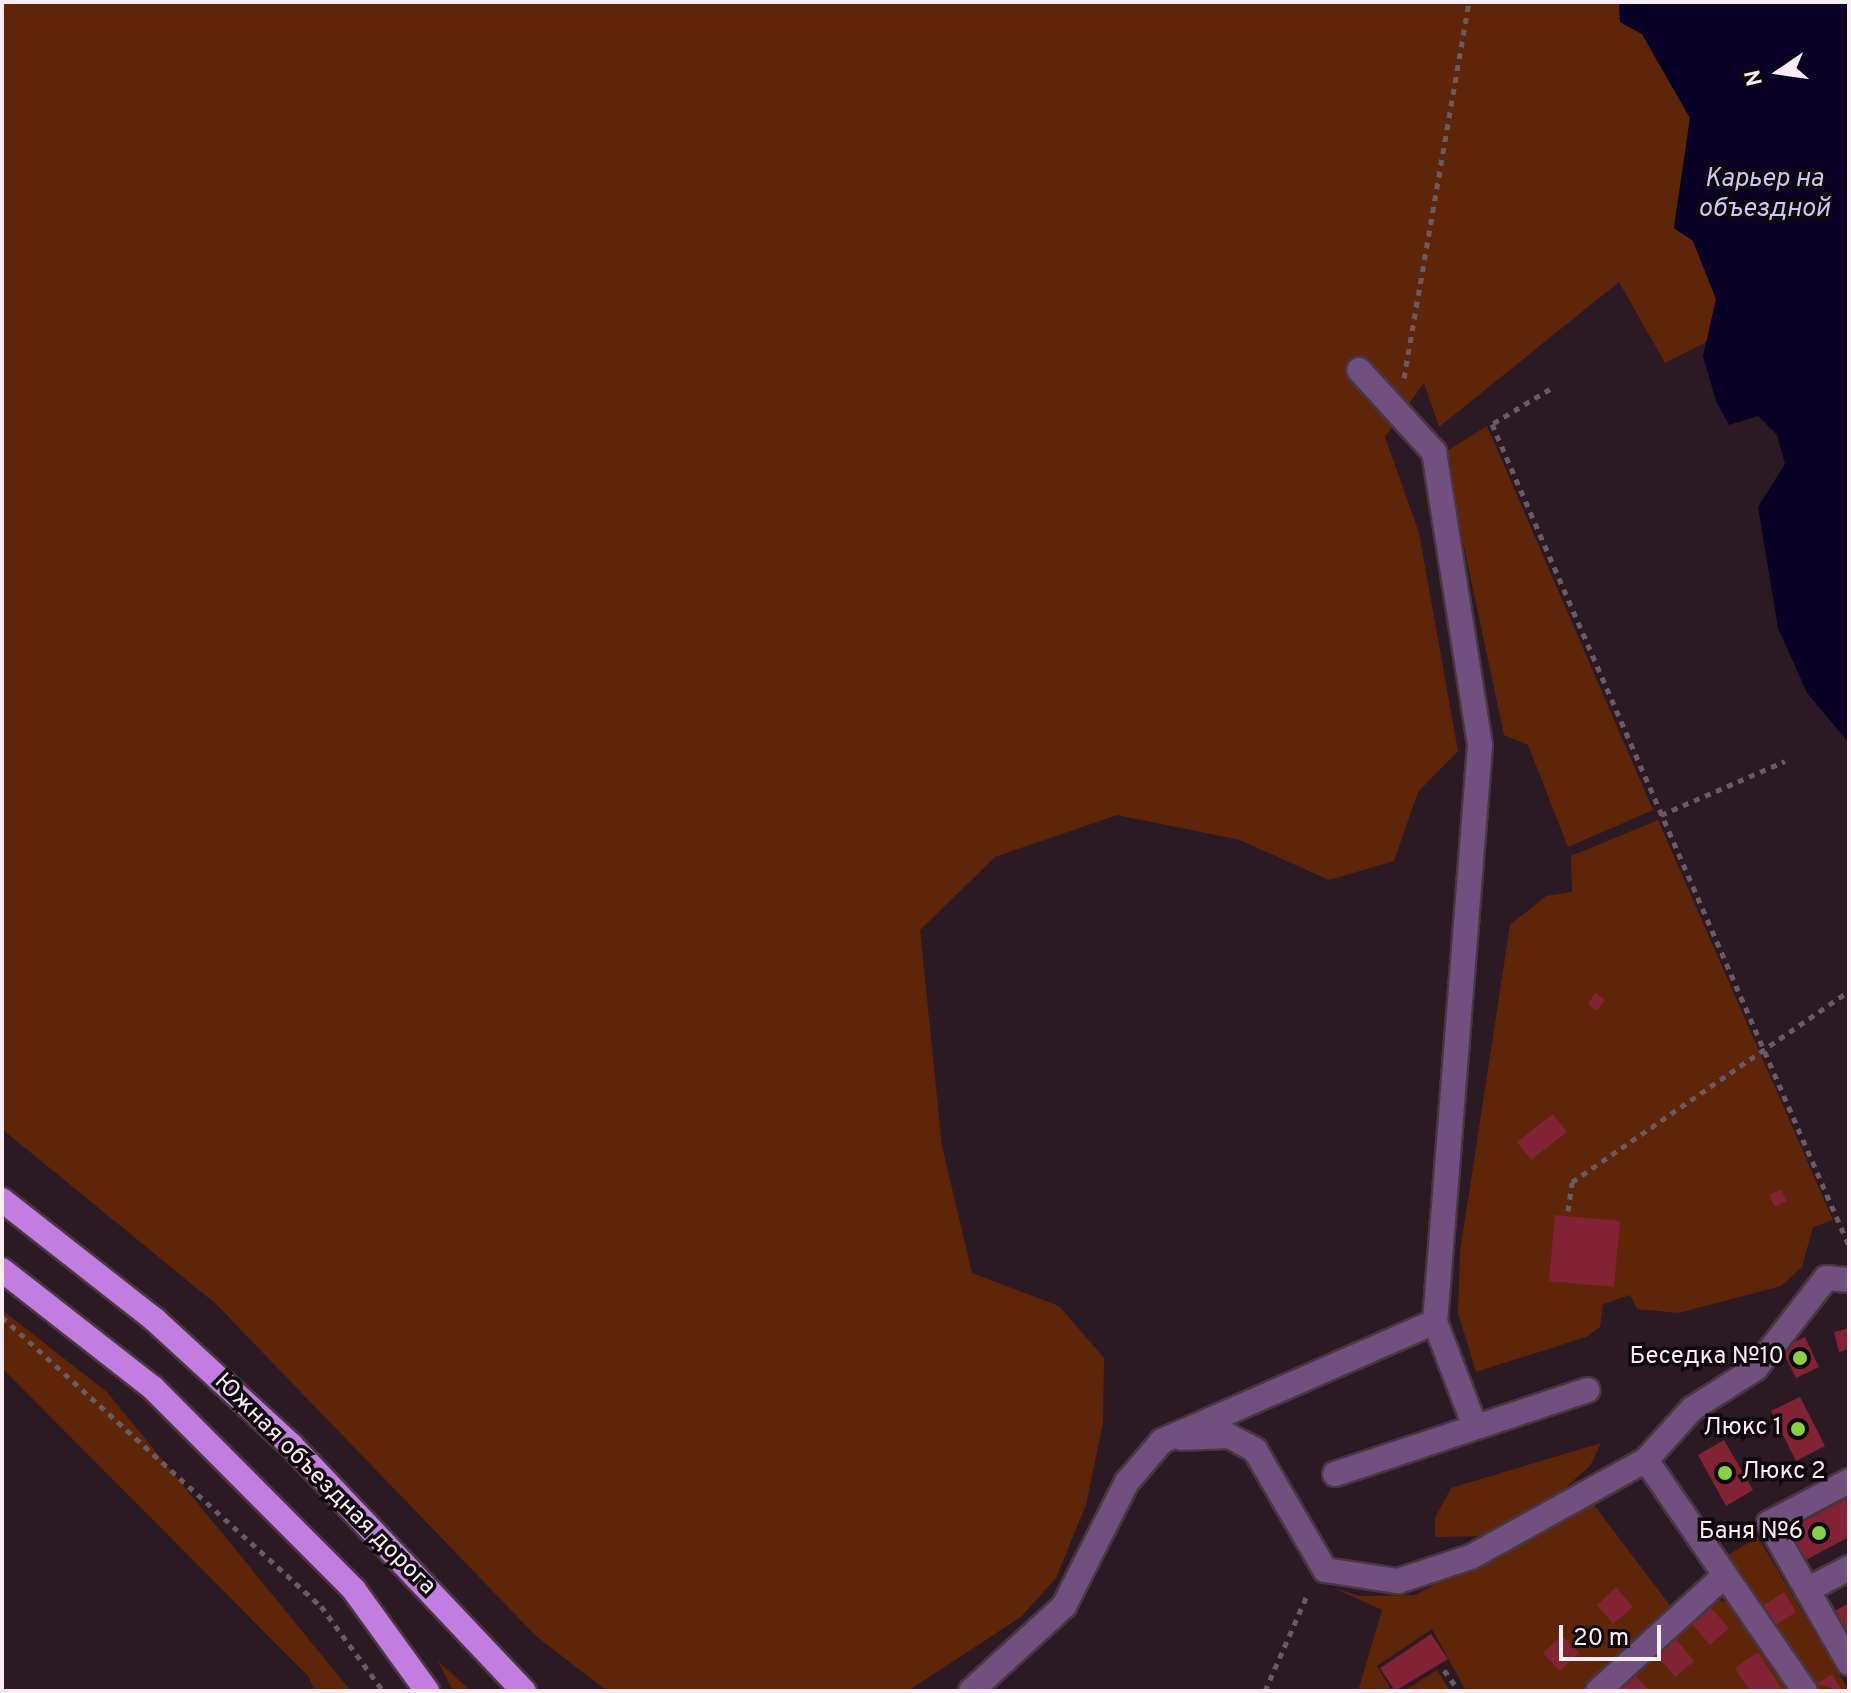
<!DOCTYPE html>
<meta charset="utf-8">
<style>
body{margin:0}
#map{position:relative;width:1851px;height:1693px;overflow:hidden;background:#2b1a23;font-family:Overpass,sans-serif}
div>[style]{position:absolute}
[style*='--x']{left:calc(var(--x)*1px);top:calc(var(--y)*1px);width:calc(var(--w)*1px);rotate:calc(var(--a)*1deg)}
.green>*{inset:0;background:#5e2508}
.water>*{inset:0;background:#090126}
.building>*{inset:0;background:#812334}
.path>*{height:5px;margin-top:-2.5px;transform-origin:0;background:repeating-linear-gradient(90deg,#6a5b63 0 6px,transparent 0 12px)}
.roads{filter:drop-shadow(2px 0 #483740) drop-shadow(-2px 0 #483740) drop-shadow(0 2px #483740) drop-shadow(0 -2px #483740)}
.minor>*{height:24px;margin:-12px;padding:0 12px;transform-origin:12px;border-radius:12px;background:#714f7f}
.major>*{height:24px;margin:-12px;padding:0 12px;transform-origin:12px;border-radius:12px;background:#c37ce0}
.dots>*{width:22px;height:22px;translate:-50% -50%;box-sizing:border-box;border:4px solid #0e070b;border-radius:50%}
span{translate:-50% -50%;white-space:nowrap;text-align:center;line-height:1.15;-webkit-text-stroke:7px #0e070b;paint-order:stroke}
.poi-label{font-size:24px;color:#f9ecf3}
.right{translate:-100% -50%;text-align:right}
.left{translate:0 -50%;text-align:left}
.street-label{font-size:24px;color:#f9ecf3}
.water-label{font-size:26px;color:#c9c7f5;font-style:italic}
.frame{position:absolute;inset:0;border:4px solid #f9ecf3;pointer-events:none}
.north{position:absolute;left:1739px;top:32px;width:80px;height:80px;-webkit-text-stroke:6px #0e070b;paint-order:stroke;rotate:257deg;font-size:22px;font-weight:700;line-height:32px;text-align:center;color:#f9ecf3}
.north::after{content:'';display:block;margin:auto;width:28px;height:36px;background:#f9ecf3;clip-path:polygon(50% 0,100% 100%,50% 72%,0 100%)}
.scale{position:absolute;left:1559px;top:1625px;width:102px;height:36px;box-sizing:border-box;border:4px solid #f9ecf3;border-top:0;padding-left:10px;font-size:24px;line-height:28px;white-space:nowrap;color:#f9ecf3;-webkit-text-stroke:6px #0e070b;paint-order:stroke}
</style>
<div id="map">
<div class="green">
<div style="clip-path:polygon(2px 2px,1619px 2px,1620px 22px,1642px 34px,1690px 118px,1674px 228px,1693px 241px,1716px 299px,1710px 340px,1665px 363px,1619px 282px,1439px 427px,1424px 383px,1385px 437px,1419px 533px,1458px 751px,1418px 792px,1394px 861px,1329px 880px,1240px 840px,1117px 815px,995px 857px,920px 930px,942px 1146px,972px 1273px,1059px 1306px,1104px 1358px,1103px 1423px,1086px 1505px,1056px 1578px,1022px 1616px,908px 1691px,607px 1691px,536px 1636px,216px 1304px,2px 1129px)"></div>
<div style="clip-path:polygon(1487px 426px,1653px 810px,1568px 847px,1528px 745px,1504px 735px,1444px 453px)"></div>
<div style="clip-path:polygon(1658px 820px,1833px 1220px,1813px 1227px,1802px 1267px,1781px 1286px,1679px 1313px,1637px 1309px,1630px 1295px,1603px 1304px,1600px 1327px,1586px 1337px,1476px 1372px,1458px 1313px,1460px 1252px,1510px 925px,1546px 896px,1572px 892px,1571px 856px)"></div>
<div style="clip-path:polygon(2px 1310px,107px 1392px,351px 1691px,315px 1691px,308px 1676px,2px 1368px)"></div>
<div style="clip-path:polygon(1601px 1443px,1590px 1466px,1546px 1505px,1484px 1536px,1435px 1537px,1435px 1518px,1451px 1488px)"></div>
<div style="clip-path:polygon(1591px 1501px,1672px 1608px,1585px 1691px,1466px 1691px,1432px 1629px,1377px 1666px,1392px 1691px,1358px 1691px,1382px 1610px,1334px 1588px,1360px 1596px,1415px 1595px)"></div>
<div style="clip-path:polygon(1758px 1537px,1849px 1691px,1821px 1691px,1728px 1555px)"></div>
<div style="clip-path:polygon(1719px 1600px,1729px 1603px,1791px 1691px,1612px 1691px)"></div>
<div style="clip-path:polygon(438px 1661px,471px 1691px,453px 1691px)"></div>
<div style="clip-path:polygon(1437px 1670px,1450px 1691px,1404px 1691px)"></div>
</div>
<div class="water">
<div style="clip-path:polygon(1619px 2px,1849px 2px,1849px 743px,1807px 693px,1778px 628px,1758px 507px,1785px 464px,1777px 435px,1758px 416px,1729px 425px,1716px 401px,1703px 356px,1716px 299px,1693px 241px,1674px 228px,1690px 118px,1642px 34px,1620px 22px)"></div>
</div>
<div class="building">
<div style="clip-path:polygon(1595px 993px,1605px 1000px,1597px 1011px,1588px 1004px)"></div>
<div style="clip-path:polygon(1553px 1114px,1567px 1132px,1531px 1160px,1517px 1142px)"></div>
<div style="clip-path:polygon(1781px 1189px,1787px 1201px,1775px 1207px,1769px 1195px)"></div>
<div style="clip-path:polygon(1555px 1215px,1620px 1221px,1614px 1287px,1549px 1281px)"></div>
<div style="clip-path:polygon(1849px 1328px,1849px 1349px,1839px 1352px,1834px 1332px)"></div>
<div style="clip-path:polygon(1805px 1337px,1819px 1367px,1796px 1378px,1781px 1348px)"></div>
<div style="clip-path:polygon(1800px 1397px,1825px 1446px,1796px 1461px,1771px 1411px)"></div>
<div style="clip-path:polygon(1724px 1440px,1753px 1490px,1726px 1506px,1698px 1455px)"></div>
<div style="clip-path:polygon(1849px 1497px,1849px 1537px,1804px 1561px,1788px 1530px)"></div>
<div style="clip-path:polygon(1616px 1587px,1633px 1607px,1613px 1624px,1597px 1605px)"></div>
<div style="clip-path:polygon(1784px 1592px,1796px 1612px,1776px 1625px,1764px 1605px)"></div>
<div style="clip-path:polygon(1849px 1603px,1849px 1646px,1831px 1613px)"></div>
<div style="clip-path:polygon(1711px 1608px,1729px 1628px,1710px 1645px,1692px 1624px)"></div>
<div style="clip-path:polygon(1431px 1634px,1448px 1659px,1395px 1691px,1380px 1668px)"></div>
<div style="clip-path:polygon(1562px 1635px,1579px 1653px,1560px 1671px,1543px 1653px)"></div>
<div style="clip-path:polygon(1676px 1639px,1694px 1661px,1675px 1677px,1657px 1655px)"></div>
<div style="clip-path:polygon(1758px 1652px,1782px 1689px,1779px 1691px,1750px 1691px,1735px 1668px)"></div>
<div style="clip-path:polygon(1832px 1674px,1842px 1691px,1817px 1684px)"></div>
<div style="clip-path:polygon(1636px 1676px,1649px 1691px,1619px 1691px)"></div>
</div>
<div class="path">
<div style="--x:1404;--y:378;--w:382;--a:-80.2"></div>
<div style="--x:1550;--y:389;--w:68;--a:148.9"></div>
<div style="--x:1492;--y:424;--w:896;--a:66.52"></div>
<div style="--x:1661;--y:815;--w:135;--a:-23.5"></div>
<div style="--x:1568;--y:1211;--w:29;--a:-82"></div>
<div style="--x:1572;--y:1182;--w:336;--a:-34.6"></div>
<div style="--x:2;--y:1317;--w:430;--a:42.2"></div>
<div style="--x:321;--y:1606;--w:105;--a:53.9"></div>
<div style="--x:1444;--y:1670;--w:26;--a:54"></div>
<div style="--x:1265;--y:1691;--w:107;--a:-66.3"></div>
</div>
<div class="roads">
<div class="minor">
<div style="--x:1435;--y:1322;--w:112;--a:69.1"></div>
<div style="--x:1181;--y:1438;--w:48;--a:-2.4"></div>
<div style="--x:1229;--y:1436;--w:30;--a:28"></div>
<div style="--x:1255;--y:1450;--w:139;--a:59.7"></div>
<div style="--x:1325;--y:1570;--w:74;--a:8.6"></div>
<div style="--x:1398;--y:1581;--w:77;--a:-18.2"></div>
<div style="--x:1471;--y:1557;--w:200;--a:-29"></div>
<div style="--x:1646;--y:1460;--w:69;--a:-48"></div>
<div style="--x:1692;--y:1409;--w:76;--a:-32.6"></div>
<div style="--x:1756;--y:1368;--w:114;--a:-52.1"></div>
<div style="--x:1826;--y:1278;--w:23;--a:5"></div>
<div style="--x:1646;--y:1460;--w:280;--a:55.5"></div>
<div style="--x:1335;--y:1474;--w:266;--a:-18.4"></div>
<div style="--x:1849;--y:1481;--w:90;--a:152.3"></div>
<div style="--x:1769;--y:1523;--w:161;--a:60.3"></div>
<div style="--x:1807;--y:1590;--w:47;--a:-27.6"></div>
<div style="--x:971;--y:1691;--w:126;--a:-42.4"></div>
<div style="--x:1064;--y:1606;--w:139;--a:-63.1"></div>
<div style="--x:1127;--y:1482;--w:54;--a:-49.5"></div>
<div style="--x:1162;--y:1441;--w:298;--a:-23.6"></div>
<div style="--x:1435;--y:1322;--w:579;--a:-85.54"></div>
<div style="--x:1480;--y:745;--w:297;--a:-98.9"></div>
<div style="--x:1434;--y:452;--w:111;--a:-132.4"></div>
<div style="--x:1598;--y:1691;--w:172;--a:-42.4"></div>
</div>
<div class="major">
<div style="--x:2;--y:1200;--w:194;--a:38.1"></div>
<div style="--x:155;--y:1320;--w:185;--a:42.6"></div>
<div style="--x:291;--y:1445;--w:339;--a:46.6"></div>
<div style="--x:2;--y:1270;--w:192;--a:38"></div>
<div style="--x:153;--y:1388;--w:285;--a:45.1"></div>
<div style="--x:354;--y:1590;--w:125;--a:54.1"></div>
</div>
</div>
<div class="dots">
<div style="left:1800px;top:1358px;background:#89cf48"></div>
<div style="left:1798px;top:1429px;background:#89cf48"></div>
<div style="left:1725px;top:1473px;background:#89cf48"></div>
<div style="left:1819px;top:1533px;background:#89cf48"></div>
</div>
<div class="poi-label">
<span class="right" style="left:1784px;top:1358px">Беседка №10</span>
<span class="right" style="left:1782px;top:1429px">Люкс 1</span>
<span class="left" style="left:1741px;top:1473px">Люкс 2</span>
<span class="right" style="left:1803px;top:1533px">Баня №6</span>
</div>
<div class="street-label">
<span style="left:324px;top:1485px;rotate:45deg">Южная объездная дорога</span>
</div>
<div class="water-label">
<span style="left:1764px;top:195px">Карьер на<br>объездной</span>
</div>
<div class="frame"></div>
<div class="north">N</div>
<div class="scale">20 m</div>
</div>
